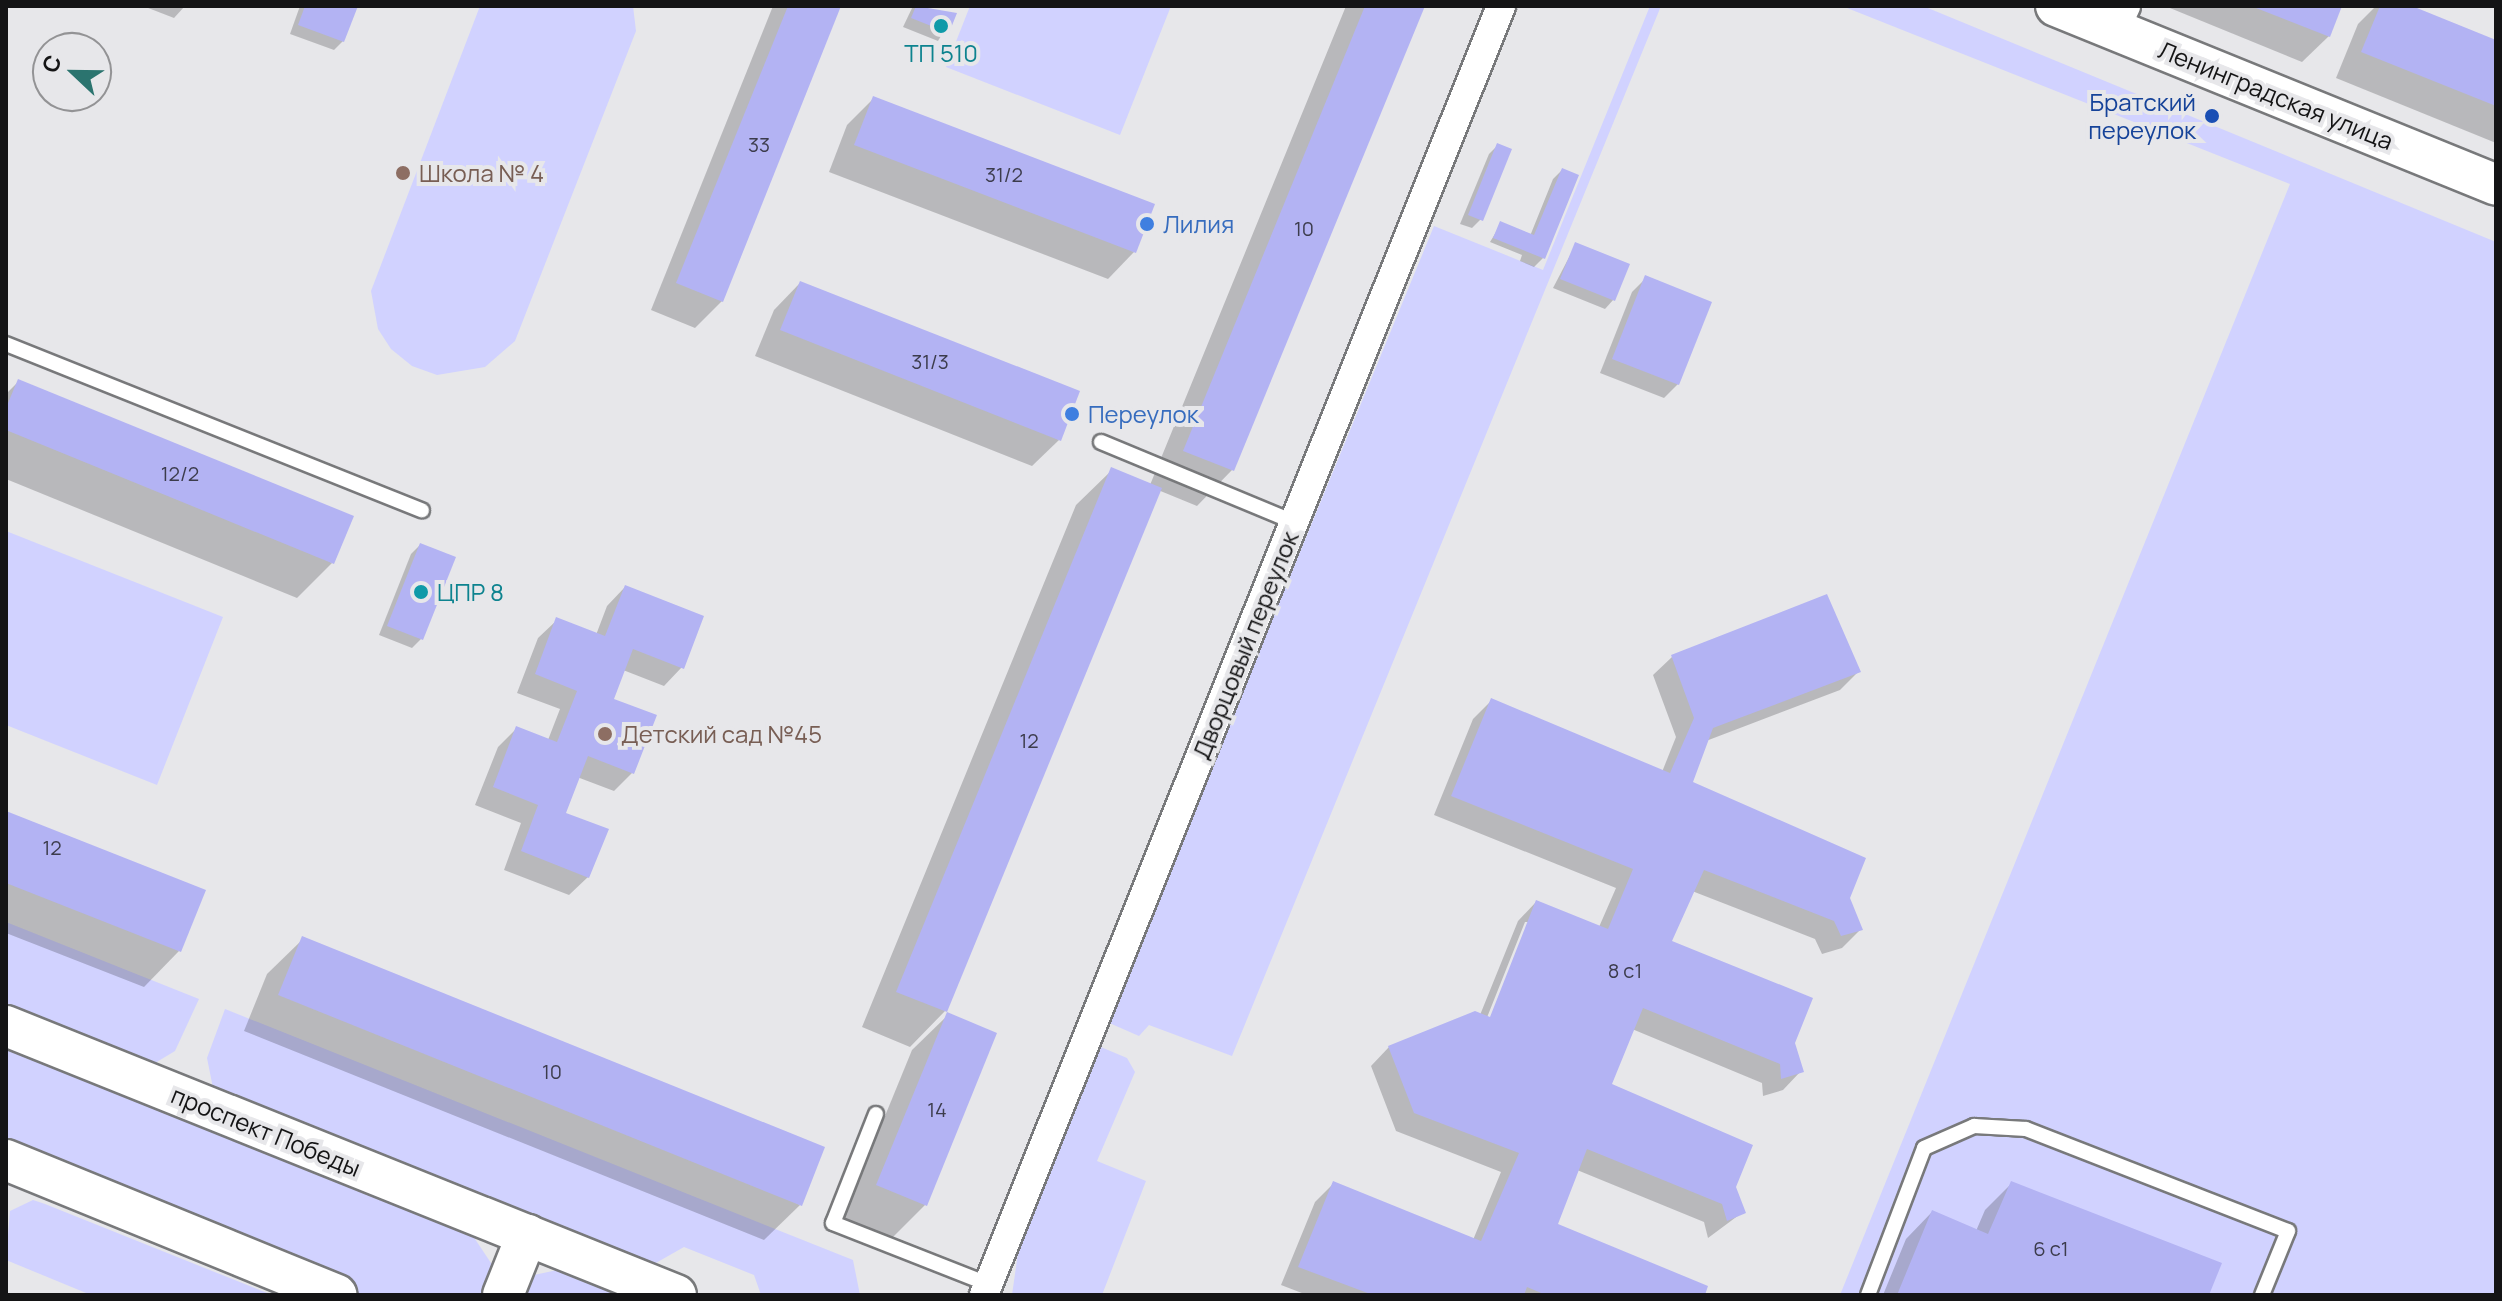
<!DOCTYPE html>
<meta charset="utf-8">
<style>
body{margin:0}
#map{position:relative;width:2502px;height:1301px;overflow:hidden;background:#e7e7ea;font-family:Manrope,sans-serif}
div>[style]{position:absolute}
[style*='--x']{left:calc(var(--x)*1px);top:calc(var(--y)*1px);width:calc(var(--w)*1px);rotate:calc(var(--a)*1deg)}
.green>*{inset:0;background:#d1d2ff}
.shadow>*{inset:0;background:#0003}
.building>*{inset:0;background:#b3b3f3}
.roads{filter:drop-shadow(2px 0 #78797b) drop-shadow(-2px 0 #78797b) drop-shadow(0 2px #78797b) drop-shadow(0 -2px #78797b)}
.service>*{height:14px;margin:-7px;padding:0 7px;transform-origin:7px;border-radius:7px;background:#fff}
.minor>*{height:28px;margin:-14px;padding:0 14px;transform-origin:14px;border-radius:14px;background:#fff}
.secondary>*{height:40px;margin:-20px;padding:0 20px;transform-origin:20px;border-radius:20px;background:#fff}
.dots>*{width:22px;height:22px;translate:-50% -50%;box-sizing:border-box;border:4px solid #e7e7ea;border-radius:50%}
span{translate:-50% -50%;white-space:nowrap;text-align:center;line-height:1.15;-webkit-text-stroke:8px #e7e7ea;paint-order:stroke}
.number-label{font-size:20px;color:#3c3c4c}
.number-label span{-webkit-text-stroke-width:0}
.culture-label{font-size:24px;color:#0d838f}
.left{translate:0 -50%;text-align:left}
.street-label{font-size:24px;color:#141415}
.transit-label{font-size:24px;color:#164399}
.right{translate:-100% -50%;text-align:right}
.education-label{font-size:24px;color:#785e54}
.shop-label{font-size:24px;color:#366cbe}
.frame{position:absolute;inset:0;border:8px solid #141415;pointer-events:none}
.north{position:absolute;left:32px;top:32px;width:80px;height:80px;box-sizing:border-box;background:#e7e7ea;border:2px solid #939395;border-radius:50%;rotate:292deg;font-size:22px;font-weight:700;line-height:32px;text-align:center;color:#141415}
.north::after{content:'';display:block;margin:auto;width:28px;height:36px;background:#2b746f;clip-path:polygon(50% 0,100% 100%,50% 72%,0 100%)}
</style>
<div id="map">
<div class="green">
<div style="clip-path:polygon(480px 6px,633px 6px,636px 31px,515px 341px,485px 367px,437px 375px,412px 366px,391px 349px,378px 329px,371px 291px)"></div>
<div style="clip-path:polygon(970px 6px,1171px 6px,1120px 135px,946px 67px)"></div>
<div style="clip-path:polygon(1650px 6px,1661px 6px,1232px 1056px,1149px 1025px,1139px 1036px,1107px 1022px,1434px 226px,1543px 270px)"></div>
<div style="clip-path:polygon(1842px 6px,1923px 6px,2496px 242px,2496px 1295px,1840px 1295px,2290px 184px)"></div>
<div style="clip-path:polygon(6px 531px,223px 617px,157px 785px,6px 725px)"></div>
<div style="clip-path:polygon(6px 922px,199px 999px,175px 1051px,150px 1066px,6px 1012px)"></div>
<div style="clip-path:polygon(225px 1009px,853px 1260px,860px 1295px,761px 1295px,754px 1275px,684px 1247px,647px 1268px,214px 1093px,207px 1058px)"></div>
<div style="clip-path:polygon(1096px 1045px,1127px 1058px,1135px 1072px,1097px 1161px,1146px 1181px,1102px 1295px,1012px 1295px,1022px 1225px)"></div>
<div style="clip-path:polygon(6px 1049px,473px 1236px,493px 1266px,489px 1295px,361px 1295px,6px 1149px)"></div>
<div style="clip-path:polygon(33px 1200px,45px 1204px,272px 1295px,91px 1295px,6px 1260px,10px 1211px)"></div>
<div style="clip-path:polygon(562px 1269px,628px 1295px,521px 1295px,534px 1275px)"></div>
</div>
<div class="shadow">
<div style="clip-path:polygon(143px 6px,185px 6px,174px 18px)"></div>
<div style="clip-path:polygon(300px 6px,356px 6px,343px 41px,334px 50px,290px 34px)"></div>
<div style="clip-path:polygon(773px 6px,839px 6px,722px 301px,695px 328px,651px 310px)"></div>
<div style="clip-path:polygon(913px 6px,954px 14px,938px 41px,903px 27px)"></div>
<div style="clip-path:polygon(1346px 6px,1423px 6px,1232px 470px,1197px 506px,1158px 490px,945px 1011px,910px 1047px,862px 1027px,1076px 505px,1112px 470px,1150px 485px)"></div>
<div style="clip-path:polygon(2165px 6px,2340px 6px,2329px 36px,2302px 62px)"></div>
<div style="clip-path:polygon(2376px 6px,2406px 6px,2496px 42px,2496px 143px,2336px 78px,2358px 24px)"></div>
<div style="clip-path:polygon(874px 98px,1134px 252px,1108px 279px,829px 172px,847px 125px)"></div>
<div style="clip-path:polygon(1498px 145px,1481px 219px,1472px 228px,1460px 224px,1489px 154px)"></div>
<div style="clip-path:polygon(1562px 170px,1543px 258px,1534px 267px,1520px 261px,1522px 255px,1490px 242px,1501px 224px,1530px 236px,1553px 179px)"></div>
<div style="clip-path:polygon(1576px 244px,1614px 299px,1605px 309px,1553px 288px)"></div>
<div style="clip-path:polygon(1646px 278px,1678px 384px,1664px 398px,1600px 373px,1632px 292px)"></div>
<div style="clip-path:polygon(800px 283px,1059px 440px,1032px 466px,755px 356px,774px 310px)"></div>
<div style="clip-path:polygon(18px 382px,332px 563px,297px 598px,6px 479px,6px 394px)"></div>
<div style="clip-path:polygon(420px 545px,421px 639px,412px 648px,379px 635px,411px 554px)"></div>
<div style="clip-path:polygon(625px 587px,682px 667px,664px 686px,623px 670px,611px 700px,632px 773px,614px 791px,577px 777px,563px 814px,588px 877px,569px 895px,504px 870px,521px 823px,475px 805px,498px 747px,517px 728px,548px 740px,560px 709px,517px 693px,538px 638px,557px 620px,596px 635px,607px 606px)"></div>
<div style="clip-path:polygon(evenodd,1672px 657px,1858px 672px,1840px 690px,1706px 741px,1691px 783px,1848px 898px,1861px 929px,1842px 948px,1822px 954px,1815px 939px,1692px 891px,1669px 942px,1793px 1043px,1801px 1071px,1783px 1090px,1763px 1096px,1762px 1083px,1632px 1029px,1610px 1085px,1734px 1187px,1743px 1212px,1708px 1238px,1704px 1222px,1577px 1170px,1555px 1225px,1702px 1295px,1307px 1295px,1281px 1285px,1315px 1202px,1333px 1184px,1473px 1240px,1501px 1172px,1396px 1131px,1371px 1066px,1389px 1047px,1480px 1015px,1518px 921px,1536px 902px,1599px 927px,1616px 888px,1434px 815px,1473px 719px,1492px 700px,1662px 772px,1676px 737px,1653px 675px,1672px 657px,1525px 922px,1529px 922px,1488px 1027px,1484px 1025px,1525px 922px)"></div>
<div style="clip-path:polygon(6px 813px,179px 951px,144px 987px,6px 933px)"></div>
<div style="clip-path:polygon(303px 939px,800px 1205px,764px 1240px,244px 1031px,267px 974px)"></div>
<div style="clip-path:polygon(948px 1015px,925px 1205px,890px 1240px,842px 1221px,912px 1050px)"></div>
<div style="clip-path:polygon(2012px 1183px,2207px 1295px,1883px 1295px,1906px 1239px,1932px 1212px,1976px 1231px,1985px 1210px)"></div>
</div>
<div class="building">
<div style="clip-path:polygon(305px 6px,358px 6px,344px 42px,298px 25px)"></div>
<div style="clip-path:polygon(788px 6px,841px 6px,723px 302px,676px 283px)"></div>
<div style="clip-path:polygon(916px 6px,957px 13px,949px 33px,911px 18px)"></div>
<div style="clip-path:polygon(1365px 6px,1425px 6px,1234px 471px,1183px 451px)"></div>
<div style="clip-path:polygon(2251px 6px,2342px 6px,2330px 37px)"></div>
<div style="clip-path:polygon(2380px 6px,2412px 6px,2496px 40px,2496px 106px,2361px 52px)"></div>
<div style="clip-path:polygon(873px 96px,1155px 204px,1136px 253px,854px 145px)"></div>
<div style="clip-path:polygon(1497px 143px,1512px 149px,1483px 221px,1468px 215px)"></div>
<div style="clip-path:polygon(1562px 168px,1579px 175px,1545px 259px,1493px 238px,1500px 221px,1534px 235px)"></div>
<div style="clip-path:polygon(1575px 242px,1630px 264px,1615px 301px,1560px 279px)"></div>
<div style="clip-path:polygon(1645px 275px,1712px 302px,1679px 385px,1612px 359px)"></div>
<div style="clip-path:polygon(800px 281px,1080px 391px,1061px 441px,780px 330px)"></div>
<div style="clip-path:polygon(18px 379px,354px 516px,334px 564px,6px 430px,6px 408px)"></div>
<div style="clip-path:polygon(1111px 467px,1162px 488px,947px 1012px,896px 992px)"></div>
<div style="clip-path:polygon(420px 543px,456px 557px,423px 640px,387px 626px)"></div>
<div style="clip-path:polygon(625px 585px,704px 616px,684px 669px,633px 649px,614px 699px,657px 715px,634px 774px,588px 756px,566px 813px,609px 829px,589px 878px,521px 851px,538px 805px,493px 787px,516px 726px,557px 742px,577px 691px,535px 674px,556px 617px,605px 636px)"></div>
<div style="clip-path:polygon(1827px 594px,1861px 672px,1713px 728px,1693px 782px,1866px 858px,1850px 898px,1863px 930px,1841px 936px,1834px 921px,1704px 870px,1672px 941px,1813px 998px,1795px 1043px,1804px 1072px,1781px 1079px,1780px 1064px,1643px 1008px,1612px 1084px,1753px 1145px,1736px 1187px,1746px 1213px,1727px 1221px,1722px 1204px,1587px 1149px,1558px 1224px,1708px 1286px,1705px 1295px,1546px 1295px,1527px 1287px,1524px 1295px,1373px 1295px,1298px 1267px,1333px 1181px,1481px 1241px,1519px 1153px,1414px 1113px,1388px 1046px,1475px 1011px,1490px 1017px,1536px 900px,1608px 929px,1633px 869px,1451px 796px,1491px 698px,1670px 773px,1694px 718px,1671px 655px)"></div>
<div style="clip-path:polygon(6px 811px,206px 890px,181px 952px,6px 883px)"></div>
<div style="clip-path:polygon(302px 936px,825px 1147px,802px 1206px,278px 995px)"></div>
<div style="clip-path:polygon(947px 1012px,997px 1033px,927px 1206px,876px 1185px)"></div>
<div style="clip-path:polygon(2011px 1181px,2222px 1263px,2209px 1295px,1897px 1295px,1932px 1210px,1988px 1234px)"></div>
</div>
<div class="roads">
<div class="service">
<div style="--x:6;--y:344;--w:448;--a:21.8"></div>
<div style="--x:1101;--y:442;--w:209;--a:22.5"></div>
<div style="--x:876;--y:1114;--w:117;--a:111.5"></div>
<div style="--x:833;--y:1223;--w:167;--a:21.5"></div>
<div style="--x:1868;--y:1295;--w:157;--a:-69.1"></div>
<div style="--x:1924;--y:1148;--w:55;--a:-23.7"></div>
<div style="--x:1974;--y:1126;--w:52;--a:3.3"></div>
<div style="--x:2026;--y:1129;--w:281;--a:21.3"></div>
<div style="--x:2288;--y:1231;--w:69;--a:112.1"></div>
</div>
<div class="minor">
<div style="--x:2115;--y:30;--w:26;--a:-65"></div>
<div style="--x:984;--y:1295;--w:1389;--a:-68.14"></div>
</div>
<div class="secondary">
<div style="--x:2056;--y:6;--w:475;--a:22.1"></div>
<div style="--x:6;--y:1026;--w:722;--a:21.88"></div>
<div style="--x:6;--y:1160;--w:357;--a:22.2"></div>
<div style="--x:503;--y:1295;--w:65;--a:-68.2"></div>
</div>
</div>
<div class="dots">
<div style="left:941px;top:26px;background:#0f9aa8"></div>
<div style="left:2212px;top:116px;background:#1a4fb4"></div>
<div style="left:403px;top:173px;background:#8d6e63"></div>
<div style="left:1147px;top:224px;background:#3f7fe0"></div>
<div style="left:1072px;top:414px;background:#3f7fe0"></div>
<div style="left:421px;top:592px;background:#0f9aa8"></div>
<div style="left:605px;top:734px;background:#8d6e63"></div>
</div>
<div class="number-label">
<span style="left:759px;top:144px">33</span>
<span style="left:1004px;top:174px">31/2</span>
<span style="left:1304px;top:228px">10</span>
<span style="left:930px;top:361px">31/3</span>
<span style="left:180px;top:473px">12/2</span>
<span style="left:1029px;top:740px">12</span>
<span style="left:52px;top:847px">12</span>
<span style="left:1625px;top:970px">8 с1</span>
<span style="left:552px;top:1071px">10</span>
<span style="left:937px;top:1109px">14</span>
<span style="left:2051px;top:1248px">6 с1</span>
</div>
<div class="culture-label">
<span style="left:941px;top:53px">ТП 510</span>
<span class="left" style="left:437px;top:592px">ЦПР 8</span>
</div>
<div class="street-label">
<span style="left:2276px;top:95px;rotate:22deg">Ленинградская улица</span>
<span style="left:1245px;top:645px;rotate:-68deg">Дворцовый переулок</span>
<span style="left:266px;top:1131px;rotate:22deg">проспект Победы</span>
</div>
<div class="transit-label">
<span class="right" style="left:2196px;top:116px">Братский<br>переулок</span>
</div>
<div class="education-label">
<span class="left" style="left:419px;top:173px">Школа № 4</span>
<span class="left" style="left:621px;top:734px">Детский сад №45</span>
</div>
<div class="shop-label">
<span class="left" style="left:1163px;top:224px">Лилия</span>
<span class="left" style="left:1088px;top:414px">Переулок</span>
</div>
<div class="frame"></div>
<div class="north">С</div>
</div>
